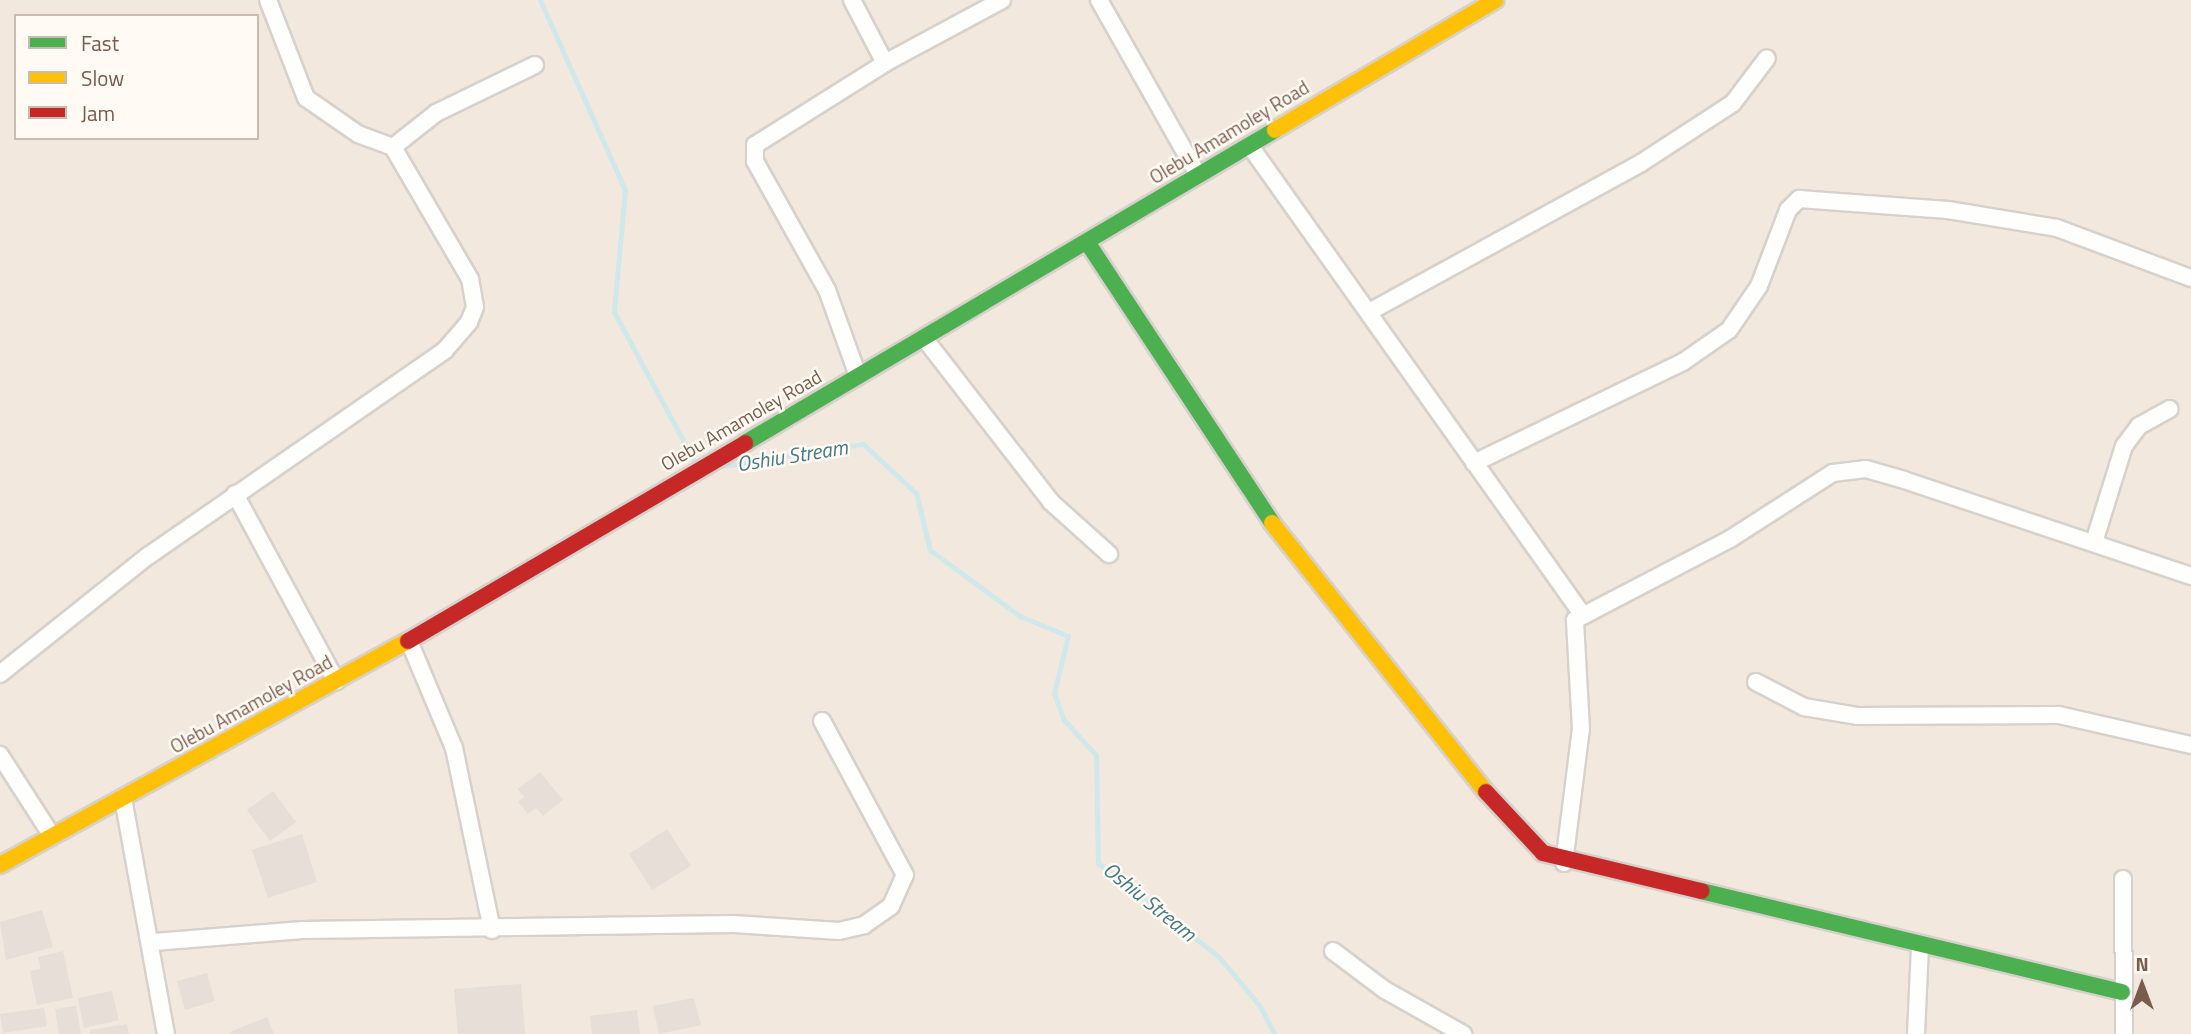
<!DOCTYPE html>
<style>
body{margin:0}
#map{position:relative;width:2191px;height:1034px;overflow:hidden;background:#f9f5f0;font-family:"Titillium Web",sans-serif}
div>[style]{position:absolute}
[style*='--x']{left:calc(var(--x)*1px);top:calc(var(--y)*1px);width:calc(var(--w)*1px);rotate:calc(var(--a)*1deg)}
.residential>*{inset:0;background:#f2e8de}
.stream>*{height:5px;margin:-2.5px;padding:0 2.5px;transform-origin:2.5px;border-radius:2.5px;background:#d0e8ea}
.building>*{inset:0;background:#e6ded7}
.roads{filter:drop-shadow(2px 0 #d7d1cb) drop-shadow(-2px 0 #d7d1cb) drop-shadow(0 2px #d7d1cb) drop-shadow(0 -2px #d7d1cb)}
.street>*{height:16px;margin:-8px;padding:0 8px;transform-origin:8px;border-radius:8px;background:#fefefd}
.fast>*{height:16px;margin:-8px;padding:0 8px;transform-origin:8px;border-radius:8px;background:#4caf50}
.slow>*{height:16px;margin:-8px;padding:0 8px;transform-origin:8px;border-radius:8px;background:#ffc107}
.jam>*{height:16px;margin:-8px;padding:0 8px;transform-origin:8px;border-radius:8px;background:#c62828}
span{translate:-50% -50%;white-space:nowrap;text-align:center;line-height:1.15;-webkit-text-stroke:5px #fffaf3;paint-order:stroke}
.street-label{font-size:19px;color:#7a5c4d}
.water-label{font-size:21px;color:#437c86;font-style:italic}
.legend{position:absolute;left:14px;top:14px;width:245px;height:126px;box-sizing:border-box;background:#fffaf3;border:2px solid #cabbb1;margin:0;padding:9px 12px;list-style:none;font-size:21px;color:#7a5c4d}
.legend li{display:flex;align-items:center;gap:14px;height:35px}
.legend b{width:35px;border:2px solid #cabbb1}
.north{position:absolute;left:2107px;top:950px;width:70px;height:70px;-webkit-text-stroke:5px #fffaf3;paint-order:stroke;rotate:0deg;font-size:19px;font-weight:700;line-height:28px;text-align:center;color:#7a5c4d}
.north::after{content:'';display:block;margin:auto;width:24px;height:32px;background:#7a5c4d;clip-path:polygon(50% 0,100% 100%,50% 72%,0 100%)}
</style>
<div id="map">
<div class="residential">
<div style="clip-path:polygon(evenodd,0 0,2191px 0,2191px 1034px,0 1034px,0 0,16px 16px,257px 16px,257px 138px,16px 138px,16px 16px)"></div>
</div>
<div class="stream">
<div style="--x:540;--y:0;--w:208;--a:65.9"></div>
<div style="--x:625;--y:190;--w:122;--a:95.2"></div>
<div style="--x:614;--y:312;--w:175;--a:61.7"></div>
<div style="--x:722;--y:466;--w:143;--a:-8.9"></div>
<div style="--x:863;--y:444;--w:72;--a:42.8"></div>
<div style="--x:916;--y:493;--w:59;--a:76.2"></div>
<div style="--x:930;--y:550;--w:112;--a:36.3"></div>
<div style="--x:1020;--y:616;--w:52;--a:22.6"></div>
<div style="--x:1068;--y:636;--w:59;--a:103.8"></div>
<div style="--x:1054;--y:693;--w:29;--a:70"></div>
<div style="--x:1064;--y:720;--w:47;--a:47.6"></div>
<div style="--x:1096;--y:755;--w:108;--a:88.9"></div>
<div style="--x:1098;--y:863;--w:153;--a:37.8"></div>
<div style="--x:1219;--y:957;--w:64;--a:50.1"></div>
<div style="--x:1260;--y:1006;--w:31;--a:63"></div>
</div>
<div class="building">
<div style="clip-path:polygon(540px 772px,563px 800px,543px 816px,536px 808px,528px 814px,518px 802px,524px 797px,518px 789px)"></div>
<div style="clip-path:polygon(273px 791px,296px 822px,270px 841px,247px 810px)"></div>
<div style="clip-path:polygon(667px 829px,691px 866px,652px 890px,629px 854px)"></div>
<div style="clip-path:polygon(302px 834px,317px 882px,268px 898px,252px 850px)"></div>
<div style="clip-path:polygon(42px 910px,53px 947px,6px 960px,0 922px)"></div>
<div style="clip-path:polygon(63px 951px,73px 998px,37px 1005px,30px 971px,41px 969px,38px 957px)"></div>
<div style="clip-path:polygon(207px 973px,215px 1001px,185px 1010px,177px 981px)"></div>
<div style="clip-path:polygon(521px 984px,525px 1034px,458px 1034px,454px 989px)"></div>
<div style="clip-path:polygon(112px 991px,119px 1020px,84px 1028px,78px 998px)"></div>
<div style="clip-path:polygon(694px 998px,701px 1025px,659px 1034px,653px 1006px)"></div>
<div style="clip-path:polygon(76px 1006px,81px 1034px,59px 1034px,55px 1009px)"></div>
<div style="clip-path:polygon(44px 1008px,47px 1026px,3px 1033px,0 1014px)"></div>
<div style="clip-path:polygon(637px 1010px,640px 1034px,592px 1034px,590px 1016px)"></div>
<div style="clip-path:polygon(267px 1017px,274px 1034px,231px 1034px,230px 1032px)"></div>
<div style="clip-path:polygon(127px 1024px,129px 1034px,90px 1034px,90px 1030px)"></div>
</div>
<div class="roads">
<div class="street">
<div style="--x:852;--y:0;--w:71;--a:62.4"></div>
<div style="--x:1099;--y:0;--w:201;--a:60.5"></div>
<div style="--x:1250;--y:146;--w:574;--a:54.65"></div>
<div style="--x:393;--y:147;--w:55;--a:-38.3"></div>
<div style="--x:436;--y:113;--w:110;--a:-25.9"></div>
<div style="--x:1369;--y:312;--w:310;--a:-28.7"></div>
<div style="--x:1641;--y:163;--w:110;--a:-33.1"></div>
<div style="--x:1733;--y:103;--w:56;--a:-52.9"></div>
<div style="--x:924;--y:338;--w:207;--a:52.2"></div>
<div style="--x:1051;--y:502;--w:78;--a:41.9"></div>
<div style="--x:858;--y:376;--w:91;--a:-109.8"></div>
<div style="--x:827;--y:290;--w:148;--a:-119.2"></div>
<div style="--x:755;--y:161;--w:16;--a:-90"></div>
<div style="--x:755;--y:145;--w:154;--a:-32.2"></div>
<div style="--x:885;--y:63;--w:133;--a:-28.3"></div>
<div style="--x:1474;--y:463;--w:232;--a:-25.8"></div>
<div style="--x:1683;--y:362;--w:56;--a:-34.8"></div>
<div style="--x:1729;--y:330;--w:53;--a:-55.7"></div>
<div style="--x:1759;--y:286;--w:81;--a:-69.1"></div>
<div style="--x:1788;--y:210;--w:16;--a:-45"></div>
<div style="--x:1799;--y:199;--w:149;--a:4.2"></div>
<div style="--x:1948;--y:210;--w:110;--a:9.4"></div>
<div style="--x:2057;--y:228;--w:143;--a:20.5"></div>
<div style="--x:235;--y:494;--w:213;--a:61.6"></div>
<div style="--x:2095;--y:539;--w:97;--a:-72.7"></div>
<div style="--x:2124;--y:446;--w:25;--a:-53"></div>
<div style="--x:2139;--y:426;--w:35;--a:-29"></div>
<div style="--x:409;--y:641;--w:116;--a:67.2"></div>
<div style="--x:454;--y:748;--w:186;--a:78.2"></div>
<div style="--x:0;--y:674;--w:189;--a:-38.6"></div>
<div style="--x:148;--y:556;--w:361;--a:-34.7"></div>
<div style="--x:445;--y:350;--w:37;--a:-49"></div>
<div style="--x:469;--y:322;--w:16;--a:-68"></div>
<div style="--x:475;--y:307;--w:28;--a:-100"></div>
<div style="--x:470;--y:279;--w:153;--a:-120.3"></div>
<div style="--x:393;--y:147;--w:37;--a:-160"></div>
<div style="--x:358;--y:134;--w:63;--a:-145.3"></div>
<div style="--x:306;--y:98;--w:105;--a:-111.2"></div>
<div style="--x:1756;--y:682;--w:54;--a:27.5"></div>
<div style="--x:1804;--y:707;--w:55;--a:9.5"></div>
<div style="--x:1858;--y:716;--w:201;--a:-0.3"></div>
<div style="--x:2059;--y:715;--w:135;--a:12.8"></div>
<div style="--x:0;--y:755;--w:96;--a:57.3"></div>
<div style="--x:123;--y:798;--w:240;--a:79.7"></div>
<div style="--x:1564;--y:863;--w:135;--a:-82.8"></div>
<div style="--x:1581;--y:729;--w:109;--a:-93.2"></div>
<div style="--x:1575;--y:620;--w:175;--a:-27.6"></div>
<div style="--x:1730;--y:539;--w:122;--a:-32.7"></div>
<div style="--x:1833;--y:473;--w:33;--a:-7"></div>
<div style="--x:1866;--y:469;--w:40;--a:16"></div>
<div style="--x:1904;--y:480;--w:303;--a:18.5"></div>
<div style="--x:2123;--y:879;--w:155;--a:89.6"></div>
<div style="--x:154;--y:942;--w:149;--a:-4.6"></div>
<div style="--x:303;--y:930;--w:431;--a:-0.8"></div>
<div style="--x:734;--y:924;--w:105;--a:3.8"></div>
<div style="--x:839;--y:931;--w:26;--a:-13"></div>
<div style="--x:864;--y:925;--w:33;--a:-35"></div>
<div style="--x:891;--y:906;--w:34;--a:-66"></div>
<div style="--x:905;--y:875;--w:175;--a:-118.3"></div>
<div style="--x:1333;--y:951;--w:65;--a:36.9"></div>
<div style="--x:1385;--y:990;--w:90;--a:29.4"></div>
<div style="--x:1916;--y:1034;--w:88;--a:-87.4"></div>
</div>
<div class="fast">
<div style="--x:1087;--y:242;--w:336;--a:56.6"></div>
<div style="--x:745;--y:443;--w:616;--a:-30.56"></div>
<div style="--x:1701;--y:891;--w:433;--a:13.5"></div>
</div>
<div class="slow">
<div style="--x:1275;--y:130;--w:256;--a:-30.5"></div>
<div style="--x:1272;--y:523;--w:344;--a:51.5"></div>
<div style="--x:0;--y:865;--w:465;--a:-28.8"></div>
</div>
<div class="jam">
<div style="--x:408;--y:641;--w:391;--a:-30.4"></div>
<div style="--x:1486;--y:792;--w:83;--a:46.9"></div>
<div style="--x:1543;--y:853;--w:163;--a:13.5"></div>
</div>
</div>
<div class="street-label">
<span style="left:1229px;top:132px;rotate:-31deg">Olebu Amamoley Road</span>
<span style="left:741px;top:420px;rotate:-30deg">Olebu Amamoley Road</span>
<span style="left:251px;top:704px;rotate:-29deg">Olebu Amamoley Road</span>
</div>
<div class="water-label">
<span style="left:792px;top:455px;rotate:-9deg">Oshiu Stream</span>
<span style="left:1150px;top:901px;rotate:39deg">Oshiu Stream</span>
</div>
<ul class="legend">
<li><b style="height:9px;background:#4caf50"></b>Fast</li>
<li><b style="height:9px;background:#ffc107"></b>Slow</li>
<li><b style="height:9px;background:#c62828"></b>Jam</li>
</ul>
<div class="north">N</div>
</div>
